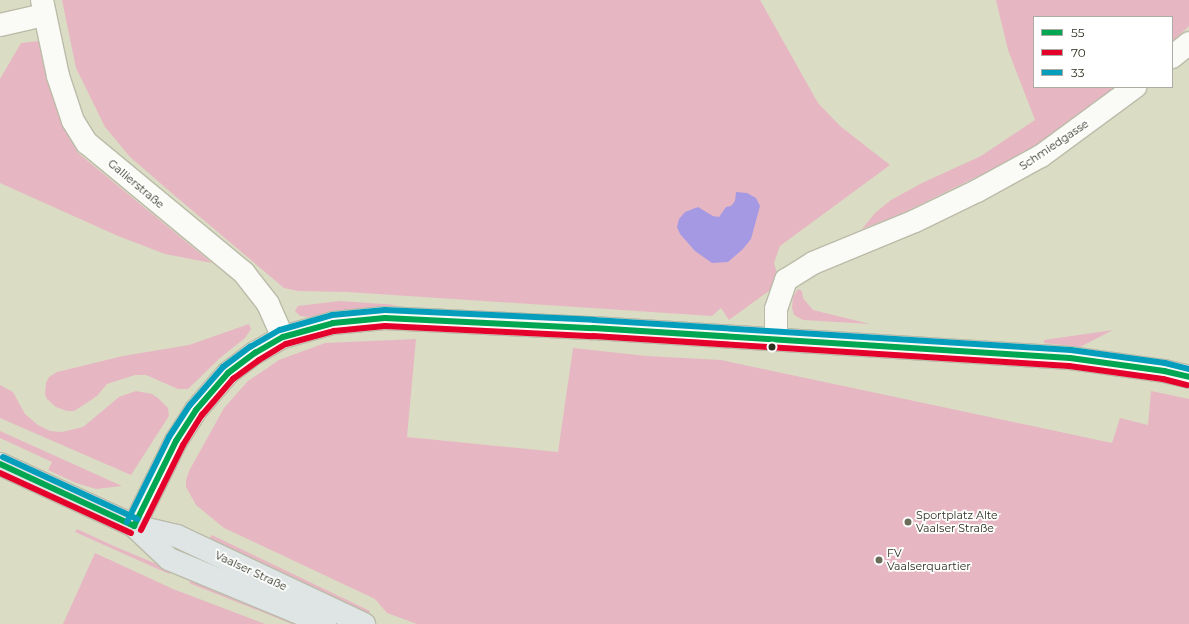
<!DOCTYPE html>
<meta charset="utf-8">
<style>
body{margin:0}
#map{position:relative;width:1189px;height:624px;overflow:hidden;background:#dbdcc4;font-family:Montserrat,sans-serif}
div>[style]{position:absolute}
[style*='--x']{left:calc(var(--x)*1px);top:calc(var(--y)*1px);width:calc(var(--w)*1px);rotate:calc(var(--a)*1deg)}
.green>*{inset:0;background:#e6b7c3}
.water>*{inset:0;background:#a699e3}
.roads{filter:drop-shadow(1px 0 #bbbba9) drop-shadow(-1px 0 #bbbba9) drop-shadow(0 1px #bbbba9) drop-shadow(0 -1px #bbbba9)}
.street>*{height:22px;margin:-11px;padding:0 11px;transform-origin:11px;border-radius:11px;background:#fafaf6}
.primary>*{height:22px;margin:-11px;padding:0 11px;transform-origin:11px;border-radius:11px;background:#dee5e4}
.bus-1>*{height:6px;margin:-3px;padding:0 3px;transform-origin:3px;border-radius:3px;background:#00a651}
.bus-2>*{height:6px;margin:-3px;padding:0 3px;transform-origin:3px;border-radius:3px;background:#e4002b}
.bus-3>*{height:6px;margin:-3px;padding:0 3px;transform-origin:3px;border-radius:3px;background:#059dbc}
.dots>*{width:11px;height:11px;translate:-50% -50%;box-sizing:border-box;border:2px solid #fff;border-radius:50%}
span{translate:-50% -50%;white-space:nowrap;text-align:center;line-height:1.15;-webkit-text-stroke:3.5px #fff;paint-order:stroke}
.street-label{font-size:11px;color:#2f301f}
.poi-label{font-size:11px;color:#2f301f}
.left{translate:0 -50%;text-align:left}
.legend{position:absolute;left:1033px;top:16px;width:140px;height:72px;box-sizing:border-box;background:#fff;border:1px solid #acaca5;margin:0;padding:5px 7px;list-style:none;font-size:12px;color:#2f301f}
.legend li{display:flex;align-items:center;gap:8px;height:20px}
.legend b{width:20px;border:1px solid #acaca5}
</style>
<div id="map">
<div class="green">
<div style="clip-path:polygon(62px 0,760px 0,818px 103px,840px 126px,890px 165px,780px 246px,774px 263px,780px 283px,729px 320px,721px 308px,712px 316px,347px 292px,298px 291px,284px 288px,174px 195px,130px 157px,105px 127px,76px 68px)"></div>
<div style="clip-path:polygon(996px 0,1189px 0,1189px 26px,1172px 42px,1172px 17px,1034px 17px,1034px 87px,1118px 87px,1023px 154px,901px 214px,862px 229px,875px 213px,891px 200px,922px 183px,981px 156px,1035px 120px,1008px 50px)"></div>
<div style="clip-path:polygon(39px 41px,62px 125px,78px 153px,212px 263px,165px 254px,118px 236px,0 183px,0 79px,21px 43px)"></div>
<div style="clip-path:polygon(798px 289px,802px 291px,803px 298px,813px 310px,870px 324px,803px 320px,794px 315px,792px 308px,793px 297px)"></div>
<div style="clip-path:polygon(340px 301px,398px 305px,351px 310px,308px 317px,300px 316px,295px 311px,298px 306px)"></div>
<div style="clip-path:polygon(249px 324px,251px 329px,245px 338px,220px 358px,188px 389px,178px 389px,146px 375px,135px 375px,107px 384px,97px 396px,82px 406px,74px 411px,67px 411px,56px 407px,47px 399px,45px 394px,46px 383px,49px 377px,57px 372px,123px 356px,189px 345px)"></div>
<div style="clip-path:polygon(1113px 330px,1080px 347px,1044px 343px,1044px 340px)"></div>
<div style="clip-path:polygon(416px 339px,407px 437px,558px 452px,573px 348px,647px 356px,721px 360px,1112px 443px,1120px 418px,1148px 425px,1151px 391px,1189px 399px,1189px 624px,417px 624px,387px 613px,375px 599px,224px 528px,196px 505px,186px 487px,186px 480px,189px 471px,224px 408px,248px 381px,279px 360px,325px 343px)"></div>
<div style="clip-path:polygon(0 385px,13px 392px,25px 414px,38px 425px,50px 431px,62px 432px,83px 427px,119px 397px,136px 391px,152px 394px,158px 398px,168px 408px,169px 416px,131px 475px,0 418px)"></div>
<div style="clip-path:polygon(0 431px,122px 486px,96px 489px,76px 483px,48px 470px,52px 462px,0 438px)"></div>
<div style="clip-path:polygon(77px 529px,116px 547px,171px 570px,169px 574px,75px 532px)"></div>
<div style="clip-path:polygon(212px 535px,370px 611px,367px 617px,207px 542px)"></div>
<div style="clip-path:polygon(95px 553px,173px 589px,265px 624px,63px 624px)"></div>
<div style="clip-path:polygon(192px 578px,307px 624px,292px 624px,189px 583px)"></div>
</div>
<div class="water">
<div style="clip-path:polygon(736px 192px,747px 193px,756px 198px,760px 206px,751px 239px,743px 249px,728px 262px,712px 263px,695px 251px,680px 234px,677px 227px,679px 219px,685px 212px,698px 207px,713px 216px,719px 217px,726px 207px,731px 206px,735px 201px)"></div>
</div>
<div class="roads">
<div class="street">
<div style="--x:42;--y:0;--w:78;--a:78.1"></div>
<div style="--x:58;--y:76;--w:47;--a:71.6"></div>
<div style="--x:73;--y:121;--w:26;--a:58"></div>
<div style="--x:87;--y:143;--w:204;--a:39.6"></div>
<div style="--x:244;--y:273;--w:39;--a:52"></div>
<div style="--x:268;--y:304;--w:36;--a:66"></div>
<div style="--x:0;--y:25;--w:45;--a:-12.8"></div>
<div style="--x:1172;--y:57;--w:22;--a:-39"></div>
<div style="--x:776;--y:340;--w:31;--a:-90"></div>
<div style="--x:776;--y:309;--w:31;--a:-71"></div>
<div style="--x:786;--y:280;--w:32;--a:-32"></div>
<div style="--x:813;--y:263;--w:110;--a:-22.4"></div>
<div style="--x:915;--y:221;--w:69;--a:-25.8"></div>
<div style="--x:977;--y:191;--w:73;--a:-28.7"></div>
<div style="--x:1041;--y:156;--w:117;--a:-36.3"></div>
<div style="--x:134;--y:526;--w:95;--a:-63.7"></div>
<div style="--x:176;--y:441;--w:37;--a:-57"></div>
<div style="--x:196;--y:410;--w:49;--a:-49.1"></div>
<div style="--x:228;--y:373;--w:34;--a:-37"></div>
<div style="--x:255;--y:353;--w:32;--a:-30"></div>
<div style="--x:283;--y:337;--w:52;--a:-15.6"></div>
<div style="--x:333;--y:323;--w:52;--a:-5.5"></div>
<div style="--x:385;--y:318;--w:208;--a:2.8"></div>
<div style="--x:593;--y:328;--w:478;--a:3.6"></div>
<div style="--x:1070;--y:358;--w:95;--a:7.9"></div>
<div style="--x:1164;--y:371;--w:26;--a:13"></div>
</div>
<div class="primary">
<div style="--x:0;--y:464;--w:148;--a:24.8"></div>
<div style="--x:134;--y:526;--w:44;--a:13.1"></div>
<div style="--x:177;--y:536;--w:207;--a:25.2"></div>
<div style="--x:135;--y:527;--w:47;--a:43.3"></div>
<div style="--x:169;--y:559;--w:169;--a:22.6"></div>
</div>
</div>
<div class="bus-1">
<div style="--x:0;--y:464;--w:148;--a:24.8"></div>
<div style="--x:134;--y:526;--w:95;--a:-63.7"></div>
<div style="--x:176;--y:441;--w:37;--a:-57"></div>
<div style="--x:196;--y:410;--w:49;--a:-49.1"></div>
<div style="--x:228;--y:373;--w:34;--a:-37"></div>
<div style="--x:255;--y:353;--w:32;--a:-30"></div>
<div style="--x:283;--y:337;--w:52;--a:-15.6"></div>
<div style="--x:333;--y:323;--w:52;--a:-5.5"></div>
<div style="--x:385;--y:318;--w:208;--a:2.8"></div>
<div style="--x:593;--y:328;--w:478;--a:3.6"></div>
<div style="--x:1070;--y:358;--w:95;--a:7.9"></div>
<div style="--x:1164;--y:371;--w:26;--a:13"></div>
</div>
<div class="bus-2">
<div style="--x:0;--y:473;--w:144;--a:24.6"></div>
<div style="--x:141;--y:530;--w:95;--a:-63.7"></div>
<div style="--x:183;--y:445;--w:36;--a:-58"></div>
<div style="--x:202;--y:415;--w:48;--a:-49.3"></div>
<div style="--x:233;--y:379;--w:32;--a:-36"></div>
<div style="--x:259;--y:360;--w:31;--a:-31"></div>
<div style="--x:286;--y:344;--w:50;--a:-15.2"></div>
<div style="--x:334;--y:331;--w:51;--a:-5.6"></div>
<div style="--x:385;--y:326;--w:208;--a:2.8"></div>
<div style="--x:593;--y:336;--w:477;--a:3.6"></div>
<div style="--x:1069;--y:366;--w:95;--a:7.9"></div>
<div style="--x:1163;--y:379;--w:25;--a:14"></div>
</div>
<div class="bus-3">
<div style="--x:3;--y:457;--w:148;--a:24.8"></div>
<div style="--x:127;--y:522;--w:95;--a:-63.7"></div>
<div style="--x:169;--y:437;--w:38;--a:-57"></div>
<div style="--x:190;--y:405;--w:50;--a:-49"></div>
<div style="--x:223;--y:367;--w:34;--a:-37"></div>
<div style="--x:250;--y:347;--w:34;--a:-30"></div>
<div style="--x:280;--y:330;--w:54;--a:-16.1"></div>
<div style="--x:332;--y:315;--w:53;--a:-5.4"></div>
<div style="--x:385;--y:310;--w:209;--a:2.7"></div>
<div style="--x:594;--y:320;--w:478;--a:3.6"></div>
<div style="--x:1071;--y:350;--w:95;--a:7.9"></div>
<div style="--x:1165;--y:363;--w:25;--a:14"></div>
</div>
<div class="dots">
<div style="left:772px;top:347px;background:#2f301f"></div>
<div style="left:908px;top:522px;background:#6b6c59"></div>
<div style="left:879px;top:560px;background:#6b6c59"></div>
</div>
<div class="street-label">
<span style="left:1054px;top:145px;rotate:-34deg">Schmiedgasse</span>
<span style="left:136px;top:184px;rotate:40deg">Gallierstraße</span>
<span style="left:251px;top:571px;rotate:25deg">Vaalser Straße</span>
</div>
<div class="poi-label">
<span class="left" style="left:916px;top:522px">Sportplatz Alte<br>Vaalser Straße</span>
<span class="left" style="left:887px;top:560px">FV<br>Vaalserquartier</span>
</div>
<ul class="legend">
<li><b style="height:5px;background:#00a651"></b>55</li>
<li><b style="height:5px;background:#e4002b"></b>70</li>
<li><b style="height:5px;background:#059dbc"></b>33</li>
</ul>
</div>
